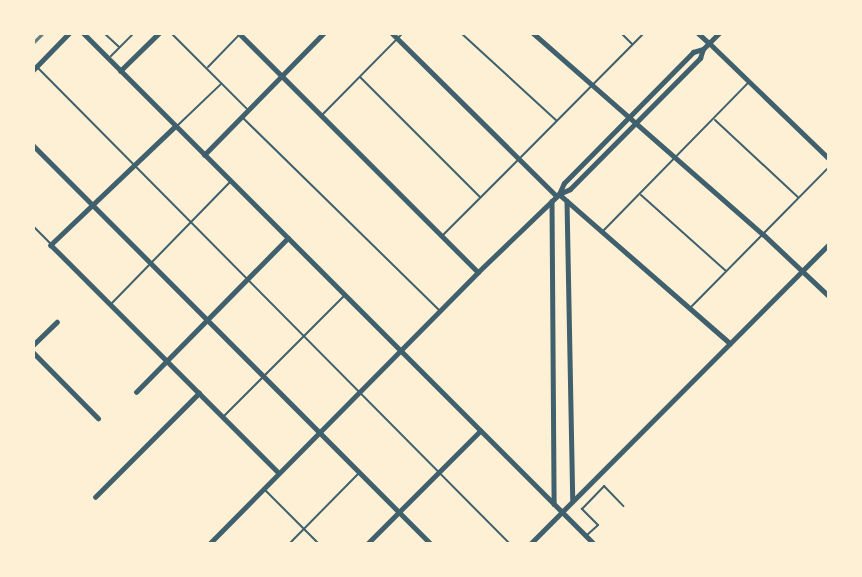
<!DOCTYPE html>
<style>
body{margin:0}
#map{position:relative;width:862px;height:577px;overflow:hidden;background:#fdf0d5;font-family:Commissioner,sans-serif}
div>[style]{position:absolute}
[style*='--x']{left:calc(var(--x)*1px);top:calc(var(--y)*1px);width:calc(var(--w)*1px);rotate:calc(var(--a)*1deg)}
.service>*{height:2px;margin:-1px;padding:0 1px;transform-origin:1px;border-radius:1px;background:#3f606c}
.minor>*{height:4.5px;margin:-2.25px;padding:0 2.25px;transform-origin:2.25px;border-radius:2.25px;background:#3f606c}
.tertiary>*{height:5px;margin:-2.5px;padding:0 2.5px;transform-origin:2.5px;border-radius:2.5px;background:#3f606c}
.rail>*{height:2.5px;margin:-1.25px;padding:0 1.25px;transform-origin:1.25px;border-radius:1.25px;background:#657d81}
span{translate:-50% -50%;white-space:nowrap;text-align:center;line-height:1.15;-webkit-text-stroke:6px #fdf0d5;paint-order:stroke}
.frame{position:absolute;inset:0;border:35px solid #fdf0d5;pointer-events:none}
</style>
<div id="map">
<div class="service">
<div style="--x:104;--y:33;--w:21;--a:43"></div>
<div style="--x:171;--y:33;--w:107;--a:45"></div>
<div style="--x:461;--y:33;--w:129;--a:42.5"></div>
<div style="--x:621;--y:33;--w:16;--a:45"></div>
<div style="--x:111;--y:56;--w:33;--a:-45"></div>
<div style="--x:37;--y:67;--w:672;--a:45.24"></div>
<div style="--x:208;--y:67;--w:43;--a:-45.9"></div>
<div style="--x:360;--y:77;--w:170;--a:45"></div>
<div style="--x:322;--y:115;--w:115;--a:-45.4"></div>
<div style="--x:243;--y:118;--w:274;--a:44.4"></div>
<div style="--x:715;--y:120;--w:113;--a:42.9"></div>
<div style="--x:177;--y:126;--w:61;--a:-43.7"></div>
<div style="--x:521;--y:157;--w:175;--a:-45.2"></div>
<div style="--x:641;--y:195;--w:114;--a:41.8"></div>
<div style="--x:33;--y:226;--w:25;--a:45"></div>
<div style="--x:603;--y:231;--w:207;--a:-45.6"></div>
<div style="--x:442;--y:236;--w:106;--a:-45"></div>
<div style="--x:112;--y:303;--w:169;--a:-45.7"></div>
<div style="--x:692;--y:306;--w:195;--a:-45.4"></div>
<div style="--x:224;--y:416;--w:170;--a:-45"></div>
<div style="--x:265;--y:490;--w:76;--a:45"></div>
<div style="--x:587;--y:535;--w:15;--a:-42"></div>
<div style="--x:598;--y:525;--w:23;--a:-135"></div>
<div style="--x:582;--y:509;--w:32;--a:-46"></div>
<div style="--x:604;--y:486;--w:28;--a:46"></div>
<div style="--x:289;--y:544;--w:100;--a:-45.4"></div>
</div>
<div class="minor">
<div style="--x:239;--y:33;--w:338;--a:45"></div>
<div style="--x:392;--y:33;--w:232;--a:44.7"></div>
<div style="--x:533;--y:33;--w:305;--a:41.2"></div>
<div style="--x:763;--y:234;--w:91;--a:43.2"></div>
<div style="--x:698;--y:33;--w:15;--a:42"></div>
<div style="--x:120;--y:71;--w:54;--a:-44.3"></div>
<div style="--x:176;--y:126;--w:173;--a:136.4"></div>
<div style="--x:51;--y:245;--w:322;--a:45"></div>
<div style="--x:33;--y:145;--w:564;--a:45.07"></div>
<div style="--x:204;--y:155;--w:171;--a:-45.5"></div>
<div style="--x:559;--y:194;--w:227;--a:41.1"></div>
<div style="--x:552;--y:201;--w:303;--a:89.6"></div>
<div style="--x:567;--y:201;--w:299;--a:88.9"></div>
<div style="--x:33;--y:345;--w:33;--a:-44"></div>
<div style="--x:33;--y:352;--w:93;--a:45.4"></div>
<div style="--x:136;--y:392;--w:216;--a:-45.4"></div>
<div style="--x:95;--y:497;--w:147;--a:-45"></div>
<div style="--x:367;--y:544;--w:160;--a:-45"></div>
</div>
<div class="tertiary">
<div style="--x:83;--y:33;--w:723;--a:45"></div>
<div style="--x:709;--y:43;--w:167;--a:44"></div>
<div style="--x:33;--y:70;--w:52;--a:-45.8"></div>
<div style="--x:559;--y:194;--w:12;--a:-66"></div>
<div style="--x:564;--y:183;--w:184;--a:-45.4"></div>
<div style="--x:693;--y:52;--w:10;--a:-17"></div>
<div style="--x:703;--y:49;--w:23;--a:-45"></div>
<div style="--x:209;--y:544;--w:383;--a:-45.3"></div>
<div style="--x:478;--y:272;--w:112;--a:-43.9"></div>
<div style="--x:559;--y:194;--w:12;--a:-24"></div>
<div style="--x:570;--y:189;--w:185;--a:-45.2"></div>
<div style="--x:700;--y:58;--w:9;--a:-72"></div>
<div style="--x:530;--y:544;--w:424;--a:-45.1"></div>
</div>
<div class="rail">
<div style="--x:33;--y:43;--w:14;--a:-45"></div>
</div>
<div class="frame"></div>
</div>
